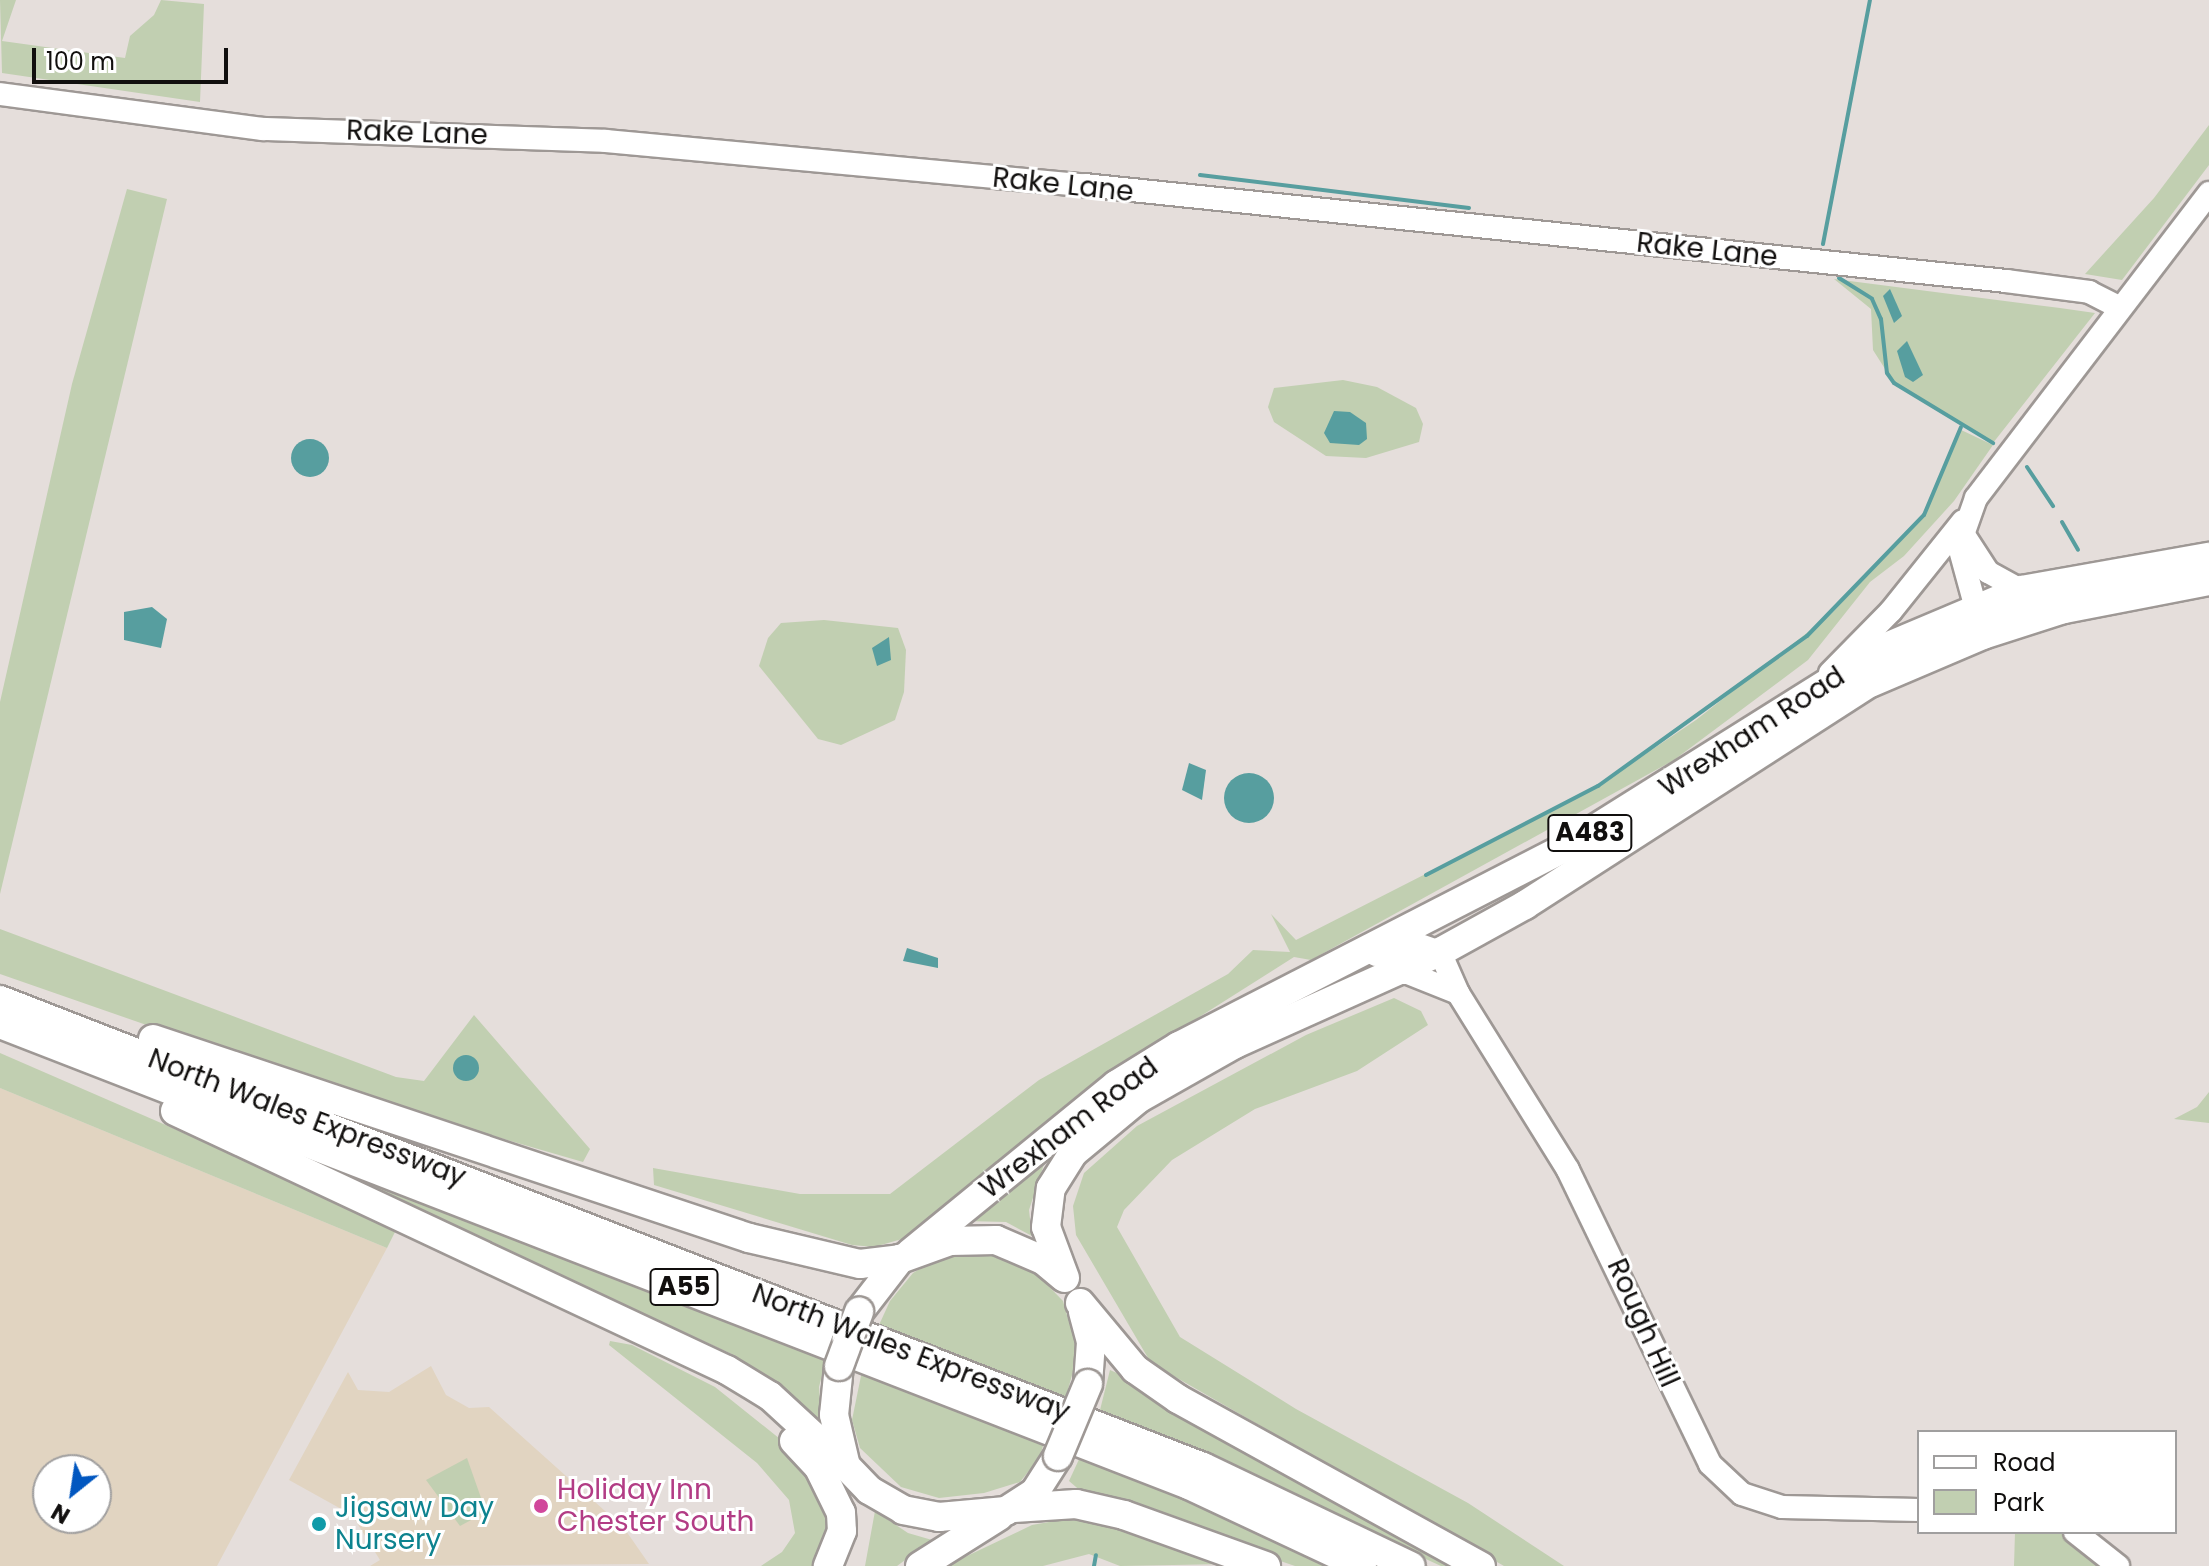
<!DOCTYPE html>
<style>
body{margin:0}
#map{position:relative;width:2209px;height:1566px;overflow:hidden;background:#e5dedb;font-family:Poppins,sans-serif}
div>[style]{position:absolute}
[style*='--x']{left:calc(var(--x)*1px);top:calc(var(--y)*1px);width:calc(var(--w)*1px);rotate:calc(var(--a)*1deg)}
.commercial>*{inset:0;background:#e1d4c1}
.green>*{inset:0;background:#c1cfb1}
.water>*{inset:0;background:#579e9f}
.round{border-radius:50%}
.stream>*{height:4px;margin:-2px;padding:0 2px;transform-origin:2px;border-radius:2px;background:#579e9f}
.roads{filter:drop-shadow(2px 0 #9e9895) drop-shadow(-2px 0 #9e9895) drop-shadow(0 2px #9e9895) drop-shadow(0 -2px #9e9895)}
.secondary>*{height:22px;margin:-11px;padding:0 11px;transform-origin:11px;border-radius:11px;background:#fff}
.highway>*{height:28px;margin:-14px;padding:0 14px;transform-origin:14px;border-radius:14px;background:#fff}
.bridges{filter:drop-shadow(2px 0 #9e9895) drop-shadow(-2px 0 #9e9895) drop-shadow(0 2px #9e9895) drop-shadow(0 -2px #9e9895)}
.highway-bridge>*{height:28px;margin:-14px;padding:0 14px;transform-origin:14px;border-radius:14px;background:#fff}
.dots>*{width:22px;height:22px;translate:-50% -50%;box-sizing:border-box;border:4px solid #fff;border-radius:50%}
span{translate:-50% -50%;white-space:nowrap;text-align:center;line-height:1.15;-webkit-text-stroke:6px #fff;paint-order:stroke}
.shield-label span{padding:2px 6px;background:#fff;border:2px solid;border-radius:6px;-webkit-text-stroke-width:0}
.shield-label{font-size:26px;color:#110f0e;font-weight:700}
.street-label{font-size:28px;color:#110f0e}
.hotel-label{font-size:28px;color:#b23c85}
.left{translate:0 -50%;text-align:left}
.culture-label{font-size:28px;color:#0d838f}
.legend{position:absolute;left:1917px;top:1430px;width:260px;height:104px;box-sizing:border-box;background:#fff;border:2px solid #a09f9f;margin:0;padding:10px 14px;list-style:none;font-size:24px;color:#110f0e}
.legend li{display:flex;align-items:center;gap:16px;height:40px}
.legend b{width:40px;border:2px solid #a09f9f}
.north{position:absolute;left:32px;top:1454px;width:80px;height:80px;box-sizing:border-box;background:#fff;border:2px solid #a09f9f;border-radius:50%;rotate:210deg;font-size:22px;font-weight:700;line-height:32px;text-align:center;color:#110f0e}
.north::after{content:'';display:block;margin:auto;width:28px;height:36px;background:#0157c0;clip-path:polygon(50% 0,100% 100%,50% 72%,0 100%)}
.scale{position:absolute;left:32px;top:48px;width:196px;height:36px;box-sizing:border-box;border:4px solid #110f0e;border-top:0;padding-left:10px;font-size:24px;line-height:28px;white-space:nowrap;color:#110f0e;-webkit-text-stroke:6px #fff;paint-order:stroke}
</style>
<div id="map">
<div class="commercial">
<div style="clip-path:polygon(evenodd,0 1088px,387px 1248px,217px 1566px,0 1566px,0 1088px,48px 1470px,96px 1470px,96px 1518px,48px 1518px,48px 1470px)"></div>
<div style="clip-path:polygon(431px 1366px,446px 1395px,469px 1408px,489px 1407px,624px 1528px,649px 1564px,370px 1566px,380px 1560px,352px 1515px,289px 1480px,348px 1372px,358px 1390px,389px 1392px)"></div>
</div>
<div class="green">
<div style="clip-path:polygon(0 0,16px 0,2px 41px,125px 58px,130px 36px,154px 15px,161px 0,204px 4px,200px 102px,2px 73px)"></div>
<div style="clip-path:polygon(2209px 125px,2209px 165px,2122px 280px,2085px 274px,2154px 198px)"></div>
<div style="clip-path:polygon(127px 189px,167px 199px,0 894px,0 702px,72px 384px)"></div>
<div style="clip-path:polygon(1834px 279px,2060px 308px,2095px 313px,1993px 443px,1894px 383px,1873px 350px,1871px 309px)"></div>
<div style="clip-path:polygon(1343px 380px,1377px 387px,1416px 408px,1423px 424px,1419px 442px,1366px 458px,1326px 456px,1274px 422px,1268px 407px,1274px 388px)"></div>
<div style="clip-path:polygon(1959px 429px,1993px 445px,1954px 501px,1904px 556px,1870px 582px,1808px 660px,1674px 760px,1311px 960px,1294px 957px,1084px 1090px,909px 1237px,874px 1247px,852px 1245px,654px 1185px,653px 1168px,800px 1194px,890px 1194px,1039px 1080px,1228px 974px,1253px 950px,1290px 952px,1271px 914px,1296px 940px,1598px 786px,1696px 720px,1831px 614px,1924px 515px)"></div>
<div style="clip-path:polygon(824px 620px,898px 628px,906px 650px,904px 692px,895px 720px,841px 745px,818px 739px,759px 666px,768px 638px,781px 623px)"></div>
<div style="clip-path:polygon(0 929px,396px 1077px,424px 1081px,474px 1015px,590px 1149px,583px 1162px,463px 1127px,250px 1061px,0 974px)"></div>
<div style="clip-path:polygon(1394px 998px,1421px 1011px,1428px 1025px,1357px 1071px,1255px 1109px,1172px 1160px,1124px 1210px,1117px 1227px,1180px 1337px,1296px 1409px,1468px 1503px,1564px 1566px,1504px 1566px,1151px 1363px,1076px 1235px,1073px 1206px,1084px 1173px,1137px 1126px,1306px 1035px)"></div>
<div style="clip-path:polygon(0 1053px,398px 1226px,387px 1248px,0 1088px)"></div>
<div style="clip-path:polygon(2209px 1092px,2209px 1123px,2174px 1119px,2197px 1107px)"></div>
<div style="clip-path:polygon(262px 1139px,826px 1359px,819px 1387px,822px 1426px,736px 1356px)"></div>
<div style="clip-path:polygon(1046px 1158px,1029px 1210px,1032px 1236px,1006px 1222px,965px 1221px)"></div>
<div style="clip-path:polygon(978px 1252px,1009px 1256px,1032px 1269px,1063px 1301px,1078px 1353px,1066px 1397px,879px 1325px,890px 1301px,913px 1273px,933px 1261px)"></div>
<div style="clip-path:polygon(610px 1341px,632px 1345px,715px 1387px,795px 1451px,835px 1518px,818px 1566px,761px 1566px,782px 1552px,795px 1533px,789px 1500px,757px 1463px,609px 1345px)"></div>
<div style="clip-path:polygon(1110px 1370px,1144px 1385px,1470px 1566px,1441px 1566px,1100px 1410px)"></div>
<div style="clip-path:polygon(862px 1371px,1044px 1442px,1040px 1457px,1020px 1482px,984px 1493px,939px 1498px,901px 1487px,860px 1448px,852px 1420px)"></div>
<div style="clip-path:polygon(1081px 1455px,1227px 1514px,1339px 1566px,1295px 1566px,1083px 1493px,1069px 1481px)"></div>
<div style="clip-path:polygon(467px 1458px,486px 1512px,460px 1526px,426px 1480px)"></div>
<div style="clip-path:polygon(875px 1511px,908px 1533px,932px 1540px,897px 1566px,865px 1566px)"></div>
<div style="clip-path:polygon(1066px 1519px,1104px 1525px,1226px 1564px,1120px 1566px,1089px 1554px,1043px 1566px,946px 1566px,1032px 1525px)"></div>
<div style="clip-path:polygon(2015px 1532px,2059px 1532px,2108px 1566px,2014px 1566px)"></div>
</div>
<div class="water">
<div style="clip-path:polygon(1890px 289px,1902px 316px,1894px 323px,1883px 296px)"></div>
<div style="clip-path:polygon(1907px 341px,1923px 375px,1913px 382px,1905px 377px,1897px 351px)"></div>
<div style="clip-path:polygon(1334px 411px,1350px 412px,1366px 423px,1367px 439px,1359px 445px,1330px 443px,1324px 433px)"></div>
<div class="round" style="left:291px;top:439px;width:38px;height:38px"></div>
<div style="clip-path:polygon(152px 607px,167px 619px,161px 648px,124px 640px,124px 612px)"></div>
<div style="clip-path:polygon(889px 637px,891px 660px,877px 666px,872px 648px)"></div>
<div style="clip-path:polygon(1189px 763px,1206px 770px,1202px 800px,1182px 790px)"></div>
<div class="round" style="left:1224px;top:773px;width:50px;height:50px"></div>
<div style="clip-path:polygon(907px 948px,938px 958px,938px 968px,903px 961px)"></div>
<div class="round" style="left:453px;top:1055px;width:26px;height:26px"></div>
</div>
<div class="stream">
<div style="--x:1200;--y:175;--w:271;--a:7"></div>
<div style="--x:1823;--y:244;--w:248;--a:-79.1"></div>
<div style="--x:1839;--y:278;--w:39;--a:32"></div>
<div style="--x:1872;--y:299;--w:22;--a:66"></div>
<div style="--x:1881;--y:319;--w:54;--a:83.7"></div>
<div style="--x:1887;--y:373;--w:12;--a:55"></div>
<div style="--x:1894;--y:383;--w:116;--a:31.2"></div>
<div style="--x:2027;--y:467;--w:47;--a:56.3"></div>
<div style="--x:2062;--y:522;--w:32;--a:60"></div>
<div style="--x:1426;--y:875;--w:194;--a:-27.4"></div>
<div style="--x:1598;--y:786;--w:257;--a:-35.7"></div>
<div style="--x:1807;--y:636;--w:168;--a:-46"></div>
<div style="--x:1924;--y:515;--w:95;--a:-67.2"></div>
<div style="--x:1094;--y:1566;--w:11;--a:-80"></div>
</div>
<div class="roads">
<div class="secondary">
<div style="--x:0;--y:94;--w:265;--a:7.6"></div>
<div style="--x:263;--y:129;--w:343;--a:2"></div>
<div style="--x:606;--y:141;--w:480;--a:5.3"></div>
<div style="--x:1084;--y:185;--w:927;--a:5.94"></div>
<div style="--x:2006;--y:281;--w:84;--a:7.5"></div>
<div style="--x:2089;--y:292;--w:35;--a:27"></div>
<div style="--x:1962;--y:532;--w:48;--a:57"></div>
<div style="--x:1988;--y:572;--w:38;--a:29"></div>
<div style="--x:1984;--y:618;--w:81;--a:-12.1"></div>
<div style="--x:1980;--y:623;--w:80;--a:-105.3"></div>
<div style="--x:1959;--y:546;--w:51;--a:-70.5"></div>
<div style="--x:1976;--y:498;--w:384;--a:-52.6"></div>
<div style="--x:1830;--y:673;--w:87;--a:-45.5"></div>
<div style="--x:1891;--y:611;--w:115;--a:-51.3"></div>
<div style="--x:1376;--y:955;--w:40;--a:-18"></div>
<div style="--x:1414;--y:943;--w:28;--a:19"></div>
<div style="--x:1440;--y:952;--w:45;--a:66.3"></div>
<div style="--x:1458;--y:993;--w:208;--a:58.1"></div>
<div style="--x:1568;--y:1170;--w:326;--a:64.2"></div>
<div style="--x:1710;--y:1464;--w:44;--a:43.2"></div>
<div style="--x:1742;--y:1494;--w:42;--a:18"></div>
<div style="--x:1782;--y:1507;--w:137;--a:1.3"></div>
<div style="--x:1391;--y:973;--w:17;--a:0"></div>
<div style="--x:1408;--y:973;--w:54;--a:21.8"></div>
<div style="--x:2075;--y:1532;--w:55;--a:38.3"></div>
</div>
<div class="highway">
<div style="--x:0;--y:1000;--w:1290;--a:21.22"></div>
<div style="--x:1203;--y:1467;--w:230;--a:25.5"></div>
<div style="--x:0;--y:1024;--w:1275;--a:21.19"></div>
<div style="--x:1189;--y:1485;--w:191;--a:25.1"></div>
<div style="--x:153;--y:1039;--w:628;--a:18.46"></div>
<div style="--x:749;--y:1238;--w:114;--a:13.2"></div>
<div style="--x:860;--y:1264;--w:40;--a:-7.1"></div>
<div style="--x:175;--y:1111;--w:610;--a:25.14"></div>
<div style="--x:727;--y:1370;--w:50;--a:31.2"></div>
<div style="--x:770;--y:1396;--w:103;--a:42.6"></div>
<div style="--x:910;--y:1253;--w:266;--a:-39.2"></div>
<div style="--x:1116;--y:1085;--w:74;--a:-31.8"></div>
<div style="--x:1179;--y:1046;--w:432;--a:-27.2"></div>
<div style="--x:1563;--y:849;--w:379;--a:-32.1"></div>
<div style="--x:1884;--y:648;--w:149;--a:-22.9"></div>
<div style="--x:2021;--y:590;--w:191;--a:-10"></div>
<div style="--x:1065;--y:1278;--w:54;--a:-110.4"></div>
<div style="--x:1046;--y:1227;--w:39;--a:-83"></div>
<div style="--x:1051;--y:1188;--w:41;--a:-57.8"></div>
<div style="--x:1073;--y:1153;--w:85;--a:-39.7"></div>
<div style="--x:1138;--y:1099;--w:112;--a:-29.6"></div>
<div style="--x:1235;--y:1044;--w:225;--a:-24.2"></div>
<div style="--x:1440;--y:952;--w:97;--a:-28.9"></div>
<div style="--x:1525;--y:905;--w:410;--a:-32.8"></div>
<div style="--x:1870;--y:683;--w:123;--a:-23"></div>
<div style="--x:1983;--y:635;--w:85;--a:-17.8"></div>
<div style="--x:2064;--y:609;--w:148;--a:-10.9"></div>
<div style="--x:1080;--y:1303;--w:86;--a:50.2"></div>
<div style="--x:1135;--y:1369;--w:52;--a:34.9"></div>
<div style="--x:1178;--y:1399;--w:346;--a:28.9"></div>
<div style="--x:859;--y:1312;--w:67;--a:-52.3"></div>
<div style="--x:900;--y:1259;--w:53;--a:-19.8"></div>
<div style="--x:950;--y:1241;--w:46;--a:-1.2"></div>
<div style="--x:996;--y:1240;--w:51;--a:23.1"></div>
<div style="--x:1043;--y:1260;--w:25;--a:40"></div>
<div style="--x:1083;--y:1312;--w:31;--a:75"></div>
<div style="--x:1091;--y:1342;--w:42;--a:94.1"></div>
<div style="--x:839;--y:1366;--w:49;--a:95.8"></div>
<div style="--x:834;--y:1415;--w:52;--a:76.8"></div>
<div style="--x:846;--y:1466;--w:33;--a:46"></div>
<div style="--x:869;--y:1490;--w:39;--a:30"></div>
<div style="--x:903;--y:1510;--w:37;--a:11"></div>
<div style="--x:939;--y:1517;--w:67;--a:-5.1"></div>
<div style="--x:1006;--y:1511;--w:35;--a:-33"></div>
<div style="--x:1035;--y:1492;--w:43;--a:-57.4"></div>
<div style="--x:794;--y:1441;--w:37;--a:47"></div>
<div style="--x:819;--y:1468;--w:50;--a:63.9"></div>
<div style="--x:841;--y:1513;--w:18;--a:87"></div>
<div style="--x:842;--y:1531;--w:38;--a:112"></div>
<div style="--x:1014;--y:1508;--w:62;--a:-3.7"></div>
<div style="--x:1076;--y:1504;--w:49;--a:12.9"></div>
<div style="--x:1124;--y:1515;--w:151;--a:19.8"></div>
<div style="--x:920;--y:1566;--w:93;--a:-32.3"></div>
</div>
</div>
<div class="bridges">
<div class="highway-bridge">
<div style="--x:839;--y:1366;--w:58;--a:-69.7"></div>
<div style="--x:1058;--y:1456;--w:78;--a:-67.4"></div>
</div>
</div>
<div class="dots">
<div style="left:541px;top:1506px;background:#d1479c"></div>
<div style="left:319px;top:1524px;background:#0f9aa8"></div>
</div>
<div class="shield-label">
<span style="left:1590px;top:833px">A483</span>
<span style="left:684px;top:1287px">A55</span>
</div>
<div class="street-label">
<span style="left:417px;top:133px;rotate:2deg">Rake Lane</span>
<span style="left:1063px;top:185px;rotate:6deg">Rake Lane</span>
<span style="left:1707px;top:250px;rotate:6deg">Rake Lane</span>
<span style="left:1752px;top:732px;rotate:-33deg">Wrexham Road</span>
<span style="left:307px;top:1118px;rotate:21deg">North Wales Expressway</span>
<span style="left:1069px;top:1128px;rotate:-37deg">Wrexham Road</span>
<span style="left:1643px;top:1323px;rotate:66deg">Rough Hill</span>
<span style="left:911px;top:1353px;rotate:21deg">North Wales Expressway</span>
</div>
<div class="hotel-label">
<span class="left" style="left:557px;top:1506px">Holiday Inn<br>Chester South</span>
</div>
<div class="culture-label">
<span class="left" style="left:335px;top:1524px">Jigsaw Day<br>Nursery</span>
</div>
<ul class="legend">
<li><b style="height:10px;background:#fff"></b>Road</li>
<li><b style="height:22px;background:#c1cfb1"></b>Park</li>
</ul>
<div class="north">N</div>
<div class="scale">100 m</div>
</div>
